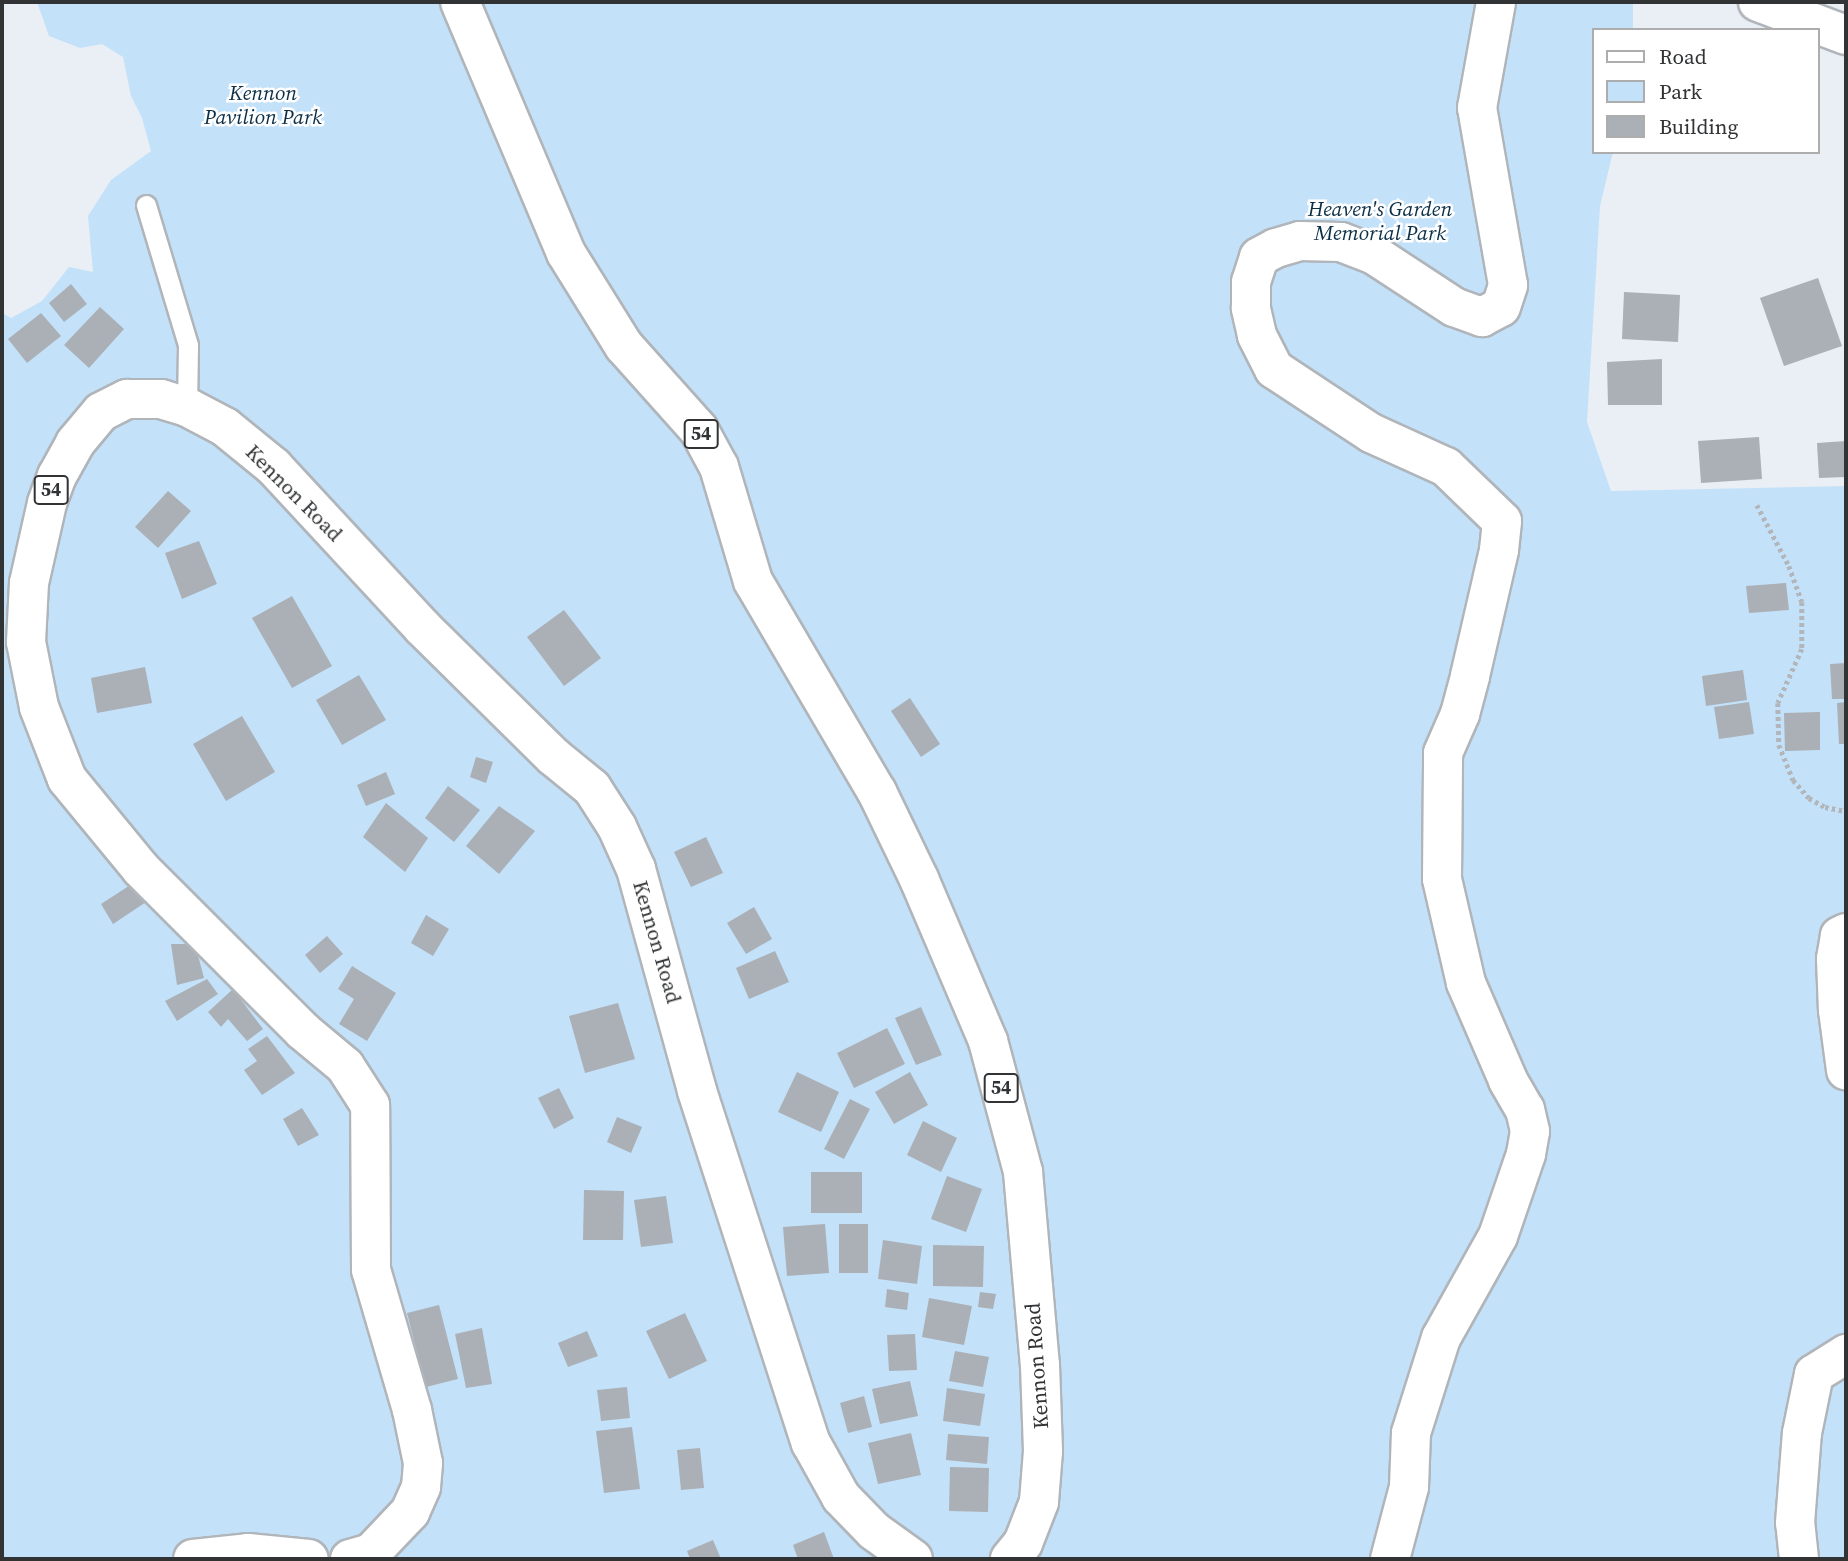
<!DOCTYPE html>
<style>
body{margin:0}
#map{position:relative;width:1848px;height:1561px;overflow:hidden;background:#e9eff4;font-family:"Source Serif 4",serif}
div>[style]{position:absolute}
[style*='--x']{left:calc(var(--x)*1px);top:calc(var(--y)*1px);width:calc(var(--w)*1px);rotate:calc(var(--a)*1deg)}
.green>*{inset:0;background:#c4e1fa}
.building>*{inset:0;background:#aab0b5}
.path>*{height:4.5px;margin-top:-2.25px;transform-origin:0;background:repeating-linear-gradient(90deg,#b2b6ba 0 3.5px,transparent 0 7px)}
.roads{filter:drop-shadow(2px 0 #b0b5ba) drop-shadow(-2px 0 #b0b5ba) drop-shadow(0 2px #b0b5ba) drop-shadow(0 -2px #b0b5ba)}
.lane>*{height:19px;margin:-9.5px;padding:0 9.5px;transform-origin:9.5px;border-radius:9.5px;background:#fff}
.street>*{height:38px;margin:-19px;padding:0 19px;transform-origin:19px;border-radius:19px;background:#fff}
.highway>*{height:38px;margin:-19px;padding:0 19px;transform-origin:19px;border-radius:19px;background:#fff}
span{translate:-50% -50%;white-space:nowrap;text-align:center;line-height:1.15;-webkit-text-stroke:5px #fff;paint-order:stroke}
.shield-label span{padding:2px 5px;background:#fff;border:2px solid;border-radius:5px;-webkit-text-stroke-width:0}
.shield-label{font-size:19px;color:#313335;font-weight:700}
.park-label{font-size:21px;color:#0c2f48;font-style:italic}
.street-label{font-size:21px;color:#313335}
.frame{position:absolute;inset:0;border:4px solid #313335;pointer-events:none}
.legend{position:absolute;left:1592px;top:28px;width:228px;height:126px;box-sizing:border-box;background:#fff;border:2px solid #adadae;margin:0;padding:9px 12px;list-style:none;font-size:21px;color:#313335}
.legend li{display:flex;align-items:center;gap:14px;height:35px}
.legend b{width:35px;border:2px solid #adadae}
</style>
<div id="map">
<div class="green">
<div style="clip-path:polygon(37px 2px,1633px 2px,1633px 30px,1594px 30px,1594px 152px,1613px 152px,1600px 206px,1587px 422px,1611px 491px,1846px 486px,1846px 1559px,2px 1559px,2px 313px,11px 318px,42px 301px,69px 267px,93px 272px,88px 216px,111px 180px,151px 151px,142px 118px,131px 96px,123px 57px,102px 44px,80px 48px,49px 36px)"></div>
</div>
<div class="building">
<div style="clip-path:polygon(1818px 278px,1842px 346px,1784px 366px,1760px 298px)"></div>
<div style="clip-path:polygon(71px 284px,87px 304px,64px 322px,49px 303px)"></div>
<div style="clip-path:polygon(1624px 292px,1680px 295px,1678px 342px,1622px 339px)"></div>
<div style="clip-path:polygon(100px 307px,124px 329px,89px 368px,64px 345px)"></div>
<div style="clip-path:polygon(41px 313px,61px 336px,27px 363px,8px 339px)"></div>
<div style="clip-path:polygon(1662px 359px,1662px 405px,1608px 405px,1607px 362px)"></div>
<div style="clip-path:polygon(1759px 437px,1762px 479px,1701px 483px,1698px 441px)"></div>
<div style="clip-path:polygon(1846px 441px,1846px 477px,1819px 478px,1817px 443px)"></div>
<div style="clip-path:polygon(168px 491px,191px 511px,158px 548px,135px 527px)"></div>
<div style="clip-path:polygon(199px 541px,217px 584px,182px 599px,165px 553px)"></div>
<div style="clip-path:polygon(1786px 583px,1789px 610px,1749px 613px,1746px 586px)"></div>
<div style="clip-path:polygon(292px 596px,332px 666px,292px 688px,252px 618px)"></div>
<div style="clip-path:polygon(564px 610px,601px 658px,564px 686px,527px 637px)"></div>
<div style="clip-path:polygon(1846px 663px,1846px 699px,1832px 699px,1830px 664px)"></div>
<div style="clip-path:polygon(145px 667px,152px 703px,97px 713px,91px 678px)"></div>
<div style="clip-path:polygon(1743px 670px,1747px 700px,1706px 706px,1702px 676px)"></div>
<div style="clip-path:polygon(359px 675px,386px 720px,342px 745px,316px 700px)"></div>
<div style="clip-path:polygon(910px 698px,940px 744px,921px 757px,891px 711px)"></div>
<div style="clip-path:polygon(1749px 702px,1754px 734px,1719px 739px,1714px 707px)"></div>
<div style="clip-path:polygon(1846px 702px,1846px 744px,1839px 744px,1837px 703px)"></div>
<div style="clip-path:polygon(1820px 712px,1820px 750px,1785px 751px,1784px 713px)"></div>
<div style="clip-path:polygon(242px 716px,275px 772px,226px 801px,193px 744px)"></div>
<div style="clip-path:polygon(476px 757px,493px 762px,486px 783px,470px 777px)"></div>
<div style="clip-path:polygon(386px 772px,395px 794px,366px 806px,357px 785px)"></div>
<div style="clip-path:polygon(448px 786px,480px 810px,454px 842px,425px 818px)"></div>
<div style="clip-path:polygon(386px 803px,428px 838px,405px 872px,363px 837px)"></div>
<div style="clip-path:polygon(499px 806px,535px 831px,499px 874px,466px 846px)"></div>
<div style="clip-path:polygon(706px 837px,723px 873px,691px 887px,674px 852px)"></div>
<div style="clip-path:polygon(135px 882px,149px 900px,113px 924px,101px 904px)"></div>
<div style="clip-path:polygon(754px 907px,772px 939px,746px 954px,727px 923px)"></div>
<div style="clip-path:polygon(426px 915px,449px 929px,433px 956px,411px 943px)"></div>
<div style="clip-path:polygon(327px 936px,343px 954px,320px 973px,305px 955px)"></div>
<div style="clip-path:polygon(171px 944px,195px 944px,204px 978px,177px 985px)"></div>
<div style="clip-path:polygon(775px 951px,789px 982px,749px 999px,736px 968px)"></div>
<div style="clip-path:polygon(352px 966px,396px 993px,367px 1041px,339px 1024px,354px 999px,338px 989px)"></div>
<div style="clip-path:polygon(207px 979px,218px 994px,177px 1021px,165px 1001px)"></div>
<div style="clip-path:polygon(233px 989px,263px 1029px,247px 1041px,228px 1019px,221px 1027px,208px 1012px)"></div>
<div style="clip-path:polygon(618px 1003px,635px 1059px,585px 1073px,569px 1016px)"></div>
<div style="clip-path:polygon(921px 1007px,942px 1055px,916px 1065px,895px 1018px)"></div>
<div style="clip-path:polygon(887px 1028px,905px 1064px,854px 1088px,837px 1053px)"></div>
<div style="clip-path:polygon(267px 1036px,295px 1073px,262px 1095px,244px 1070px,257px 1061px,248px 1049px)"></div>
<div style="clip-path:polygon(797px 1072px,839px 1092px,821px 1132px,778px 1112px)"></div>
<div style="clip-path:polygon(910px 1072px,928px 1105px,894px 1124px,875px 1092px)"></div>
<div style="clip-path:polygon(559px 1088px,574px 1118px,554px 1129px,538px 1098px)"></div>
<div style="clip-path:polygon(850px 1099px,870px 1109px,844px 1159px,824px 1149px)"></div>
<div style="clip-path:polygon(302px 1108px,319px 1135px,298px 1146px,283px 1119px)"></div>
<div style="clip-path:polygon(617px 1117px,642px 1127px,631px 1153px,607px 1142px)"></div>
<div style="clip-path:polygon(923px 1121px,957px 1138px,941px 1172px,907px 1155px)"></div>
<div style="clip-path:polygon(811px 1172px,862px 1172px,862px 1213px,811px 1213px)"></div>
<div style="clip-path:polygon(947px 1176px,982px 1189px,966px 1232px,931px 1219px)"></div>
<div style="clip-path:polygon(584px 1190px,624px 1191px,623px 1240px,583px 1240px)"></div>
<div style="clip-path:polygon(666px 1196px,673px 1243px,641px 1247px,634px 1200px)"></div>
<div style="clip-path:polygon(825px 1224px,829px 1273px,787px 1276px,783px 1227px)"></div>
<div style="clip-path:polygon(839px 1224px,868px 1224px,868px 1273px,839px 1273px)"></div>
<div style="clip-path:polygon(883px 1240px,922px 1246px,917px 1284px,878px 1279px)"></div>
<div style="clip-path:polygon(933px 1245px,984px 1246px,983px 1287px,933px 1286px)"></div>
<div style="clip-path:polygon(887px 1289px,909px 1293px,907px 1310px,885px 1307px)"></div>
<div style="clip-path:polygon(980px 1292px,996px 1294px,993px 1309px,978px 1307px)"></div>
<div style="clip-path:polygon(929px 1298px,972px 1306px,964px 1345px,922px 1337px)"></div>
<div style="clip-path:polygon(439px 1305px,458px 1379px,426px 1387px,407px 1313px)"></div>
<div style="clip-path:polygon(685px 1313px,707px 1361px,669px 1379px,646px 1331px)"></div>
<div style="clip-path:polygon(482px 1328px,492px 1384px,466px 1388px,455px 1334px)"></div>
<div style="clip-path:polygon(587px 1331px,598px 1356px,568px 1367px,558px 1343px)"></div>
<div style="clip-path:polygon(915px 1334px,917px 1370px,889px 1371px,887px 1335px)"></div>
<div style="clip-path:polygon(955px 1351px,989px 1357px,983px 1387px,949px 1381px)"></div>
<div style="clip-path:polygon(910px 1381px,918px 1416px,880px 1424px,872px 1389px)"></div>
<div style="clip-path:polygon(627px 1387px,630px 1418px,601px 1421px,597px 1390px)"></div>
<div style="clip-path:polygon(947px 1388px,985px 1394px,980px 1426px,943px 1421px)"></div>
<div style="clip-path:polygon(864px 1396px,872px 1427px,848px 1433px,840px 1403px)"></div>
<div style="clip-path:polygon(632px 1427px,640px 1489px,604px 1493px,596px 1431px)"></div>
<div style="clip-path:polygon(911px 1433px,921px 1475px,878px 1484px,868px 1443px)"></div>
<div style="clip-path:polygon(948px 1434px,989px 1437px,987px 1464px,946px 1460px)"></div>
<div style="clip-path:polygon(700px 1448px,704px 1488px,681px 1490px,677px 1450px)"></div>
<div style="clip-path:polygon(950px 1467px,989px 1468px,988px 1512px,949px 1511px)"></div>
<div style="clip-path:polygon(824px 1532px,834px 1559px,798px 1559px,793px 1545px)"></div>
<div style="clip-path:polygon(713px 1540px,721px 1559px,690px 1559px,687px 1551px)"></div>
</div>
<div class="path">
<div style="--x:1757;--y:505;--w:69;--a:62.3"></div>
<div style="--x:1789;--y:566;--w:38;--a:70"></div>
<div style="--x:1802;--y:602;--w:47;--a:90"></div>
<div style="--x:1802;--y:649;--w:59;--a:114"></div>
<div style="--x:1778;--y:703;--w:42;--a:88.6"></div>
<div style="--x:1779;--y:745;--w:38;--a:68"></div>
<div style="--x:1793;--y:780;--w:24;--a:48"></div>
<div style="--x:1809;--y:798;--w:18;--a:29"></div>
<div style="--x:1825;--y:807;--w:21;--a:11"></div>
</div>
<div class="roads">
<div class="lane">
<div style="--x:146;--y:205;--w:146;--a:73.3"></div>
<div style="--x:188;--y:345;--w:62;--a:90.9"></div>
</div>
<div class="street">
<div style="--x:1758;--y:2;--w:94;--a:20.6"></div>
<div style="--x:1846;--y:933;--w:7;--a:153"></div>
<div style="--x:1840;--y:936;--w:23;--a:100"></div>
<div style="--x:1836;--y:959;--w:51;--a:87.8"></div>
<div style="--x:1838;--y:1010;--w:61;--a:82.4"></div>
<div style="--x:1390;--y:1559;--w:74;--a:-75.2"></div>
<div style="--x:1409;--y:1487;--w:54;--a:-87.9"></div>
<div style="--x:1411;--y:1433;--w:100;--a:-72.5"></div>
<div style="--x:1441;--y:1338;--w:117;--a:-60.8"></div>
<div style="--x:1498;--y:1236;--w:87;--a:-71.1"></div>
<div style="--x:1526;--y:1154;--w:23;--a:-80"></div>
<div style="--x:1530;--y:1131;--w:22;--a:-103"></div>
<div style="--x:1525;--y:1110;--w:34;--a:-120"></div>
<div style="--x:1508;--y:1080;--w:106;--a:-113.4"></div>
<div style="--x:1466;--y:983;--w:107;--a:-103"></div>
<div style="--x:1442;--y:879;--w:126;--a:-89.5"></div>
<div style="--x:1443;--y:753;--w:43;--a:-66.4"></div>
<div style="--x:1460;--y:714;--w:39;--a:-75"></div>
<div style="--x:1470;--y:676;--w:129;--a:-77"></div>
<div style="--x:1499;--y:550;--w:29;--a:-84"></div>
<div style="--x:1502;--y:521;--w:78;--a:-136"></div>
<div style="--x:1446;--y:467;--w:82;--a:-155.6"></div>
<div style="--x:1371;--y:433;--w:116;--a:-146.6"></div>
<div style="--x:1274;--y:369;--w:38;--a:-117"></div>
<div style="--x:1257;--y:335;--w:28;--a:-103"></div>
<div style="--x:1251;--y:308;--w:26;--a:-90"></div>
<div style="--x:1251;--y:282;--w:26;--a:-72"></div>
<div style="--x:1259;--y:257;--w:19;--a:-28"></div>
<div style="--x:1276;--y:248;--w:25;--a:-16"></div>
<div style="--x:1300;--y:241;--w:41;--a:1.4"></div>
<div style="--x:1341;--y:242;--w:34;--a:21"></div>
<div style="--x:1373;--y:254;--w:97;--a:33.2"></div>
<div style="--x:1454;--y:307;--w:30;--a:20"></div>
<div style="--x:1482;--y:317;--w:21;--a:-28"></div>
<div style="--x:1501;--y:307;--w:23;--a:-72"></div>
<div style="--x:1508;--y:285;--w:180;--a:-99.9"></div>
<div style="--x:1477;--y:108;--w:108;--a:-79.8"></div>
<div style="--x:1799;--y:1559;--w:36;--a:-96"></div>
<div style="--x:1795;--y:1523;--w:90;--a:-85.6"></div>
<div style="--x:1802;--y:1433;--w:60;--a:-78.5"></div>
<div style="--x:1814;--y:1374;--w:38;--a:-32"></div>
</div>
<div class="highway">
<div style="--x:460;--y:2;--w:272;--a:67.1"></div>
<div style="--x:566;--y:253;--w:110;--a:58.1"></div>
<div style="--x:624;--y:346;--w:113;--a:48.2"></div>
<div style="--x:699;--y:430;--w:42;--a:61.6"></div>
<div style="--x:719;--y:467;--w:119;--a:73.4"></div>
<div style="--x:753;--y:581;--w:245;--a:59.6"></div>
<div style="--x:877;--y:792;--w:97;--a:64.2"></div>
<div style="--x:919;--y:879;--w:176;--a:66.9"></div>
<div style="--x:988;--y:1041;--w:136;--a:75"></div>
<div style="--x:1023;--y:1172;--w:194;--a:85"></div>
<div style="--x:1040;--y:1365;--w:86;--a:88"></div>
<div style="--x:1043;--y:1451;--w:51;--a:94.5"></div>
<div style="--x:1039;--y:1502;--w:44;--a:111.3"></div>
<div style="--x:1023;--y:1543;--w:21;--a:129"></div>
<div style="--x:193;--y:1559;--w:55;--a:-6.2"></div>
<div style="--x:248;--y:1553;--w:61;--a:5.6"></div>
<div style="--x:350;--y:1559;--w:22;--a:-16"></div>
<div style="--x:371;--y:1553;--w:57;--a:-46.4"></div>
<div style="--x:410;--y:1512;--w:27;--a:-66"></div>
<div style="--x:421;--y:1487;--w:24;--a:-85"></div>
<div style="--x:423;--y:1463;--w:54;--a:-101.7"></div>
<div style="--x:412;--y:1410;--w:146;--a:-106.3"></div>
<div style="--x:371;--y:1270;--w:165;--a:-90.3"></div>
<div style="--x:370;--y:1105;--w:46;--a:-122.7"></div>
<div style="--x:345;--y:1066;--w:55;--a:-140.2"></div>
<div style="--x:303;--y:1031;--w:229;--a:-135"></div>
<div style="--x:141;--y:869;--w:117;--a:-129.4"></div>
<div style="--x:67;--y:779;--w:77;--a:-111.3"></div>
<div style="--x:39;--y:707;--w:66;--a:-101.3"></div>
<div style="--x:26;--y:642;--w:59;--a:-87.1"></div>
<div style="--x:29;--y:583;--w:82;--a:-77.3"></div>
<div style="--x:47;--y:503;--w:29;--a:-70"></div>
<div style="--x:57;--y:476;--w:38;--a:-61"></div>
<div style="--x:75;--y:443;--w:40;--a:-50"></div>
<div style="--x:101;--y:412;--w:29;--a:-27"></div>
<div style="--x:127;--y:399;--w:34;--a:0"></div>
<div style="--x:161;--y:399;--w:27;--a:17"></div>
<div style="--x:187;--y:407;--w:43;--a:27.8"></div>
<div style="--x:225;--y:427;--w:63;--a:39.2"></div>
<div style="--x:274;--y:467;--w:218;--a:47.2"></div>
<div style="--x:422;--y:627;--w:185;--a:44.6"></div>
<div style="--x:554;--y:757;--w:49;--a:39.2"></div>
<div style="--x:592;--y:788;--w:46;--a:57.3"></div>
<div style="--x:617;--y:827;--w:46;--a:65.7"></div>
<div style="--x:636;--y:869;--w:230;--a:74.6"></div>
<div style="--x:697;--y:1091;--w:370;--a:72.1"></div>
<div style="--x:811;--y:1443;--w:62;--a:60.9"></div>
<div style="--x:841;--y:1497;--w:47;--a:45.9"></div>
<div style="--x:874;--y:1531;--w:48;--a:35.7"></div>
</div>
</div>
<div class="shield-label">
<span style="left:701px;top:434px">54</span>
<span style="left:51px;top:490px">54</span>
<span style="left:1001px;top:1088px">54</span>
</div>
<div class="park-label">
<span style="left:263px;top:105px">Kennon<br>Pavilion Park</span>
<span style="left:1380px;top:221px">Heaven's Garden<br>Memorial Park</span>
</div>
<div class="street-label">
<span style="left:294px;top:493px;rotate:45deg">Kennon Road</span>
<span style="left:657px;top:942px;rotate:74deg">Kennon Road</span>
<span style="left:1037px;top:1366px;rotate:-94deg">Kennon Road</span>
</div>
<div class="frame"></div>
<ul class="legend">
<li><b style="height:9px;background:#fff"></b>Road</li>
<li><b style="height:19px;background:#c4e1fa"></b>Park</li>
<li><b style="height:19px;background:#aab0b5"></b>Building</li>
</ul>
</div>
